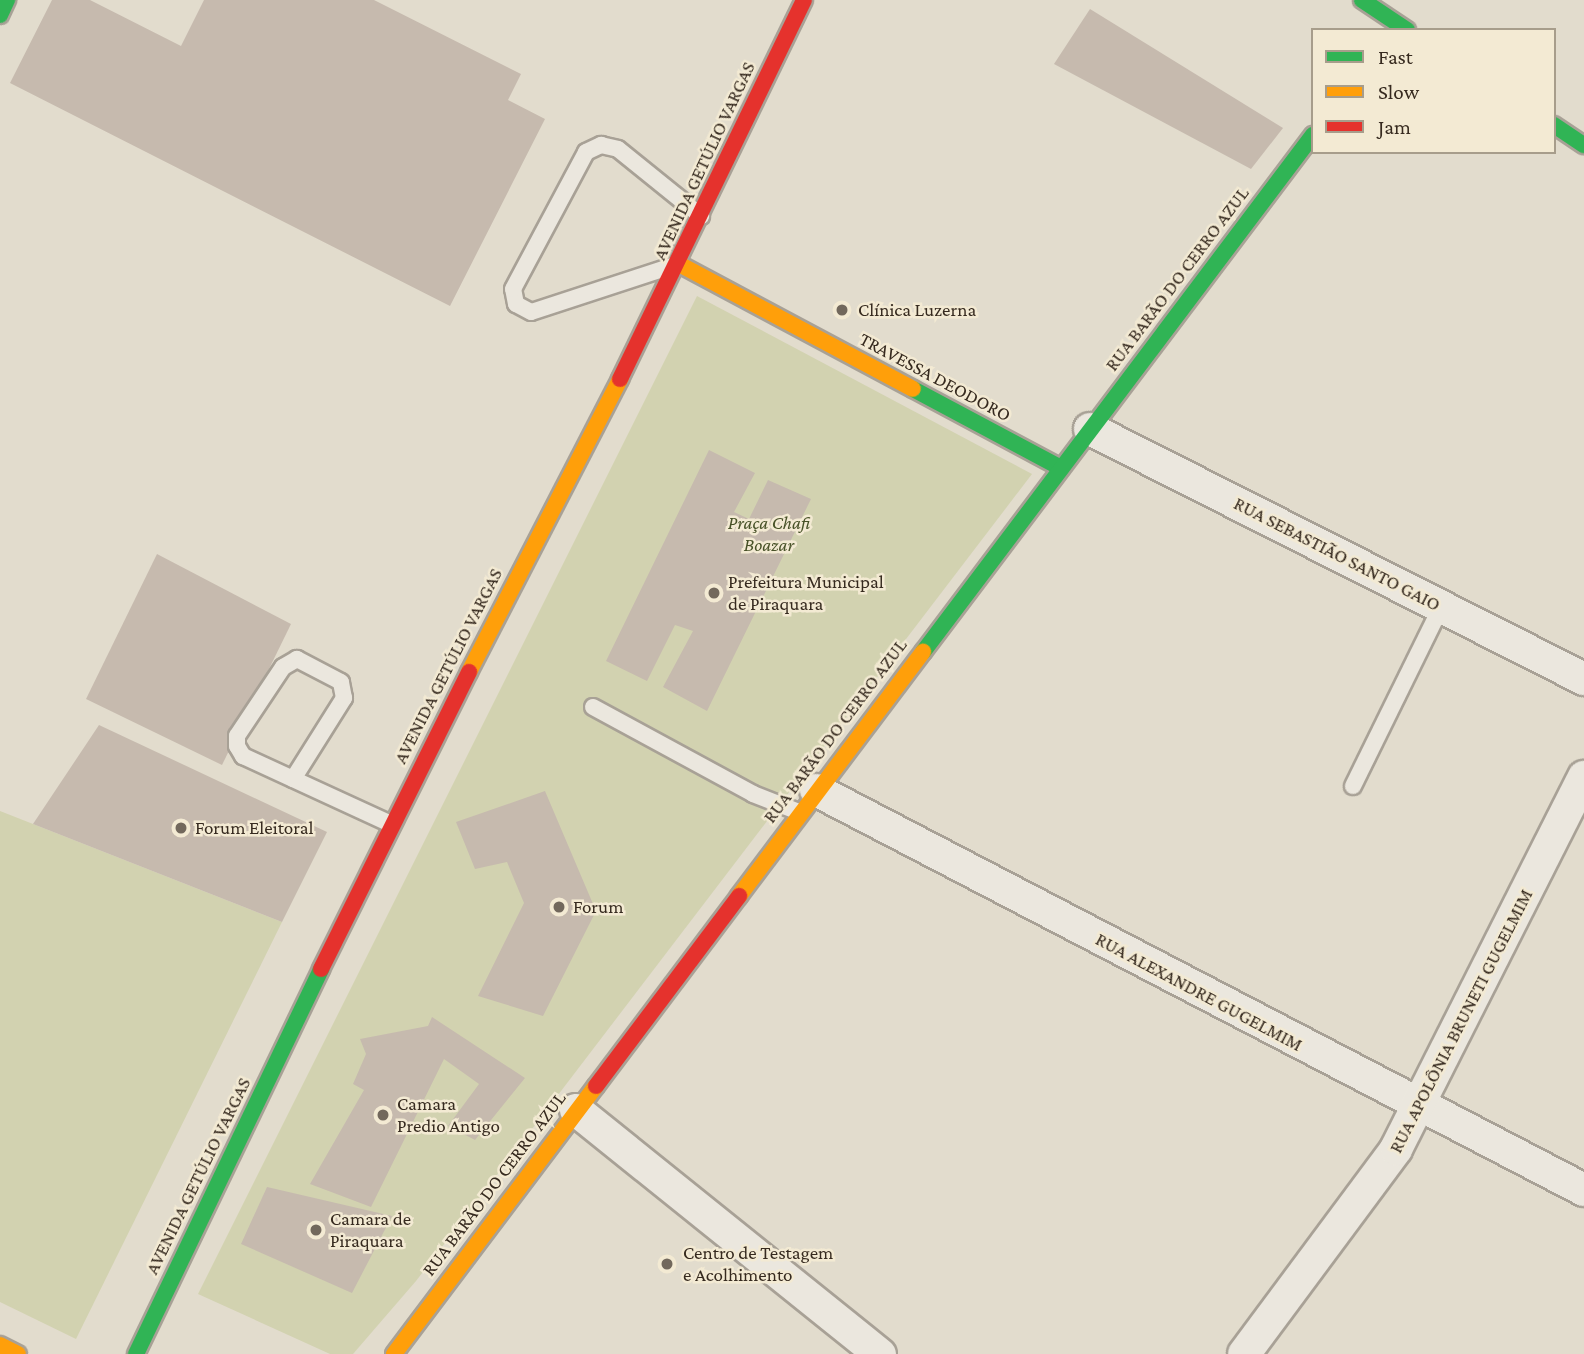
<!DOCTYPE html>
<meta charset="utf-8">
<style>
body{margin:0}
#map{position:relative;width:1584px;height:1354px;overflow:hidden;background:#e2dccd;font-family:"Crimson Pro",serif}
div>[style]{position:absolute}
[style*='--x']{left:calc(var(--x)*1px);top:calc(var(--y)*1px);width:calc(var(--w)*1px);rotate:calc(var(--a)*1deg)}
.green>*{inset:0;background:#d2d2b0}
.building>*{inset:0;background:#c6baae}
.roads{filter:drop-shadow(2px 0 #a8a196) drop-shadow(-2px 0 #a8a196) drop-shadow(0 2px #a8a196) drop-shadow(0 -2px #a8a196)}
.lane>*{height:16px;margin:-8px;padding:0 8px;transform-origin:8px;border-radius:8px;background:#ebe7de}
.street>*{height:32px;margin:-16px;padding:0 16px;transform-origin:16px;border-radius:16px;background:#ebe7de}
.fast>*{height:16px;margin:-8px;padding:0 8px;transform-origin:8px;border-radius:8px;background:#30b455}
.slow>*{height:16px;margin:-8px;padding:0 8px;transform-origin:8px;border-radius:8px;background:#ff9f0a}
.jam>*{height:16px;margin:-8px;padding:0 8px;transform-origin:8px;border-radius:8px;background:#e5322d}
.dots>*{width:19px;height:19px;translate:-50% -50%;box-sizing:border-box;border:4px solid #f3ead3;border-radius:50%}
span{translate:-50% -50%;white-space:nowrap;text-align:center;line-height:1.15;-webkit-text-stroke:5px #f3ead3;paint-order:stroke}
.street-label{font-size:19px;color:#362a1f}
.poi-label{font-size:19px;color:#362a1f}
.left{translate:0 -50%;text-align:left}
.park-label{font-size:19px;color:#475127;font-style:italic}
.legend{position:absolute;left:1311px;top:28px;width:245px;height:126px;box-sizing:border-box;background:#f3ead3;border:2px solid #a79d8b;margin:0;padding:9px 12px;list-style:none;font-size:21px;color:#362a1f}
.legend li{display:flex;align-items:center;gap:14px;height:35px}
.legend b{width:35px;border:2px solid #a79d8b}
</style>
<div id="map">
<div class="green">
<div style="clip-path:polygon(697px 296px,1032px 474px,416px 1281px,353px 1354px,330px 1354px,198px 1294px)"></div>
<div style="clip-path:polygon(0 811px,282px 922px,76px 1339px,0 1302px)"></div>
</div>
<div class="building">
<div style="clip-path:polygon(52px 0,90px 0,181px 46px,204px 0,374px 0,521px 74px,508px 100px,545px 119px,450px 306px,10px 83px)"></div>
<div style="clip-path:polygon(1090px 9px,1283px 128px,1251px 169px,1054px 64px)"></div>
<div style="clip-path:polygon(709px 450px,755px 473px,734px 512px,749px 519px,768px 480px,811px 499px,707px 711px,663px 687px,693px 631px,675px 625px,647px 681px,606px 661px)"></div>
<div style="clip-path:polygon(157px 554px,291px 624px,222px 765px,86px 699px)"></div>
<div style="clip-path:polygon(99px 725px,327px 832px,282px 922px,33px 824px)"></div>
<div style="clip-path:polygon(545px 791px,596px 911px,543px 1016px,478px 996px,524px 903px,507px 862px,475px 869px,456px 822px)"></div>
<div style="clip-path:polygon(432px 1017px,525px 1078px,475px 1140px,448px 1126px,479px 1084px,444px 1059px,371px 1207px,310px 1184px,364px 1090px,353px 1084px,366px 1054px,360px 1039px,428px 1026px)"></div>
<div style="clip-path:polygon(267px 1187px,392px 1216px,352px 1293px,241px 1244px)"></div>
</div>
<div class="roads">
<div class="lane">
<div style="--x:672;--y:266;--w:148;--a:161.9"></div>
<div style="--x:531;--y:312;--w:17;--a:-152"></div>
<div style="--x:516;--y:304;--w:15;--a:-101"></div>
<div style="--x:513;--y:289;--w:155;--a:-61.9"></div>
<div style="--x:586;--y:152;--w:17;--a:-25"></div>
<div style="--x:601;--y:145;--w:17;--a:13"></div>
<div style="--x:618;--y:149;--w:107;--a:38.9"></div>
<div style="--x:593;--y:707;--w:182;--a:28.5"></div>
<div style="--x:753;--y:794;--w:49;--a:21.4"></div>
<div style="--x:293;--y:779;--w:96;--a:-57.8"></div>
<div style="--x:344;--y:698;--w:16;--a:-101"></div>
<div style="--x:341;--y:682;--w:50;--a:-152.4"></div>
<div style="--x:297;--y:659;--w:16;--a:150"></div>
<div style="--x:283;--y:667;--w:83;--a:123.7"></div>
<div style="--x:237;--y:736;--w:10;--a:90"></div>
<div style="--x:237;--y:746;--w:12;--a:59"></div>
<div style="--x:243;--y:756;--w:163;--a:24.7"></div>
<div style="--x:1353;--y:786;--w:199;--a:-63.8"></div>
</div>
<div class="street">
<div style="--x:1090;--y:429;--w:554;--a:26.84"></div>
<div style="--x:816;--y:790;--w:866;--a:27.51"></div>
<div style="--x:576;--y:1110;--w:390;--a:38.8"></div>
<div style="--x:1244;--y:1354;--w:255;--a:-53.4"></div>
<div style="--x:1396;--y:1149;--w:417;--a:-63.2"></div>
</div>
<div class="fast">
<div style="--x:1362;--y:0;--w:54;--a:33.7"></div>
<div style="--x:0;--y:15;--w:17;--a:-65"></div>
<div style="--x:1554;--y:125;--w:36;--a:34"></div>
<div style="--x:913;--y:389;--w:168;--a:28.1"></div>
<div style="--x:923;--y:652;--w:648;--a:-52.97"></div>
<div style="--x:136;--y:1354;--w:427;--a:-64.3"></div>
</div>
<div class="slow">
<div style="--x:679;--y:264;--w:265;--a:28.1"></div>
<div style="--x:469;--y:672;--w:330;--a:-62.7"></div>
<div style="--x:739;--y:896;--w:306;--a:-53"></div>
<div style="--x:0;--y:1345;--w:20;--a:27"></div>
<div style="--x:394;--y:1354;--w:336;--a:-53"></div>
</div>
<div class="jam">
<div style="--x:620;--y:379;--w:421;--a:-64.1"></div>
<div style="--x:321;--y:969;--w:332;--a:-63.5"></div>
<div style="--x:596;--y:1086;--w:238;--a:-53"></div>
</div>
</div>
<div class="dots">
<div style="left:842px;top:310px;background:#72685c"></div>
<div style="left:714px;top:593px;background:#72685c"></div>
<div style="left:181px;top:828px;background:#72685c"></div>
<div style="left:559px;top:907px;background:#72685c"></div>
<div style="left:383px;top:1115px;background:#72685c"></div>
<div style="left:316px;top:1230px;background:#72685c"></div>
<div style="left:667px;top:1264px;background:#72685c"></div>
</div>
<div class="street-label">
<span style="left:704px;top:161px;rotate:-65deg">AVENIDA GETÚLIO VARGAS</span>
<span style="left:1177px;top:279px;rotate:-53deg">RUA BARÃO DO CERRO AZUL</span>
<span style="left:935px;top:377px;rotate:28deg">TRAVESSA DEODORO</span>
<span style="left:1337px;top:554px;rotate:27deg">RUA SEBASTIÃO SANTO GAIO</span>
<span style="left:448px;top:666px;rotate:-63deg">AVENIDA GETÚLIO VARGAS</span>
<span style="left:835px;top:731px;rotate:-53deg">RUA BARÃO DO CERRO AZUL</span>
<span style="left:1199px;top:992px;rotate:28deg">RUA ALEXANDRE GUGELMIM</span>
<span style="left:1461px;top:1021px;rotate:-63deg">RUA APOLÔNIA BRUNETI GUGELMIM</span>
<span style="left:198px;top:1176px;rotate:-64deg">AVENIDA GETÚLIO VARGAS</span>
<span style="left:494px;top:1184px;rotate:-53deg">RUA BARÃO DO CERRO AZUL</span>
</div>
<div class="poi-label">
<span class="left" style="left:858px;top:310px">Clínica Luzerna</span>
<span class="left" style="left:728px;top:593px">Prefeitura Municipal<br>de Piraquara</span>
<span class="left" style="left:195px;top:828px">Forum Eleitoral</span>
<span class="left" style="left:573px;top:907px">Forum</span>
<span class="left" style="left:397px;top:1115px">Camara<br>Predio Antigo</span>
<span class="left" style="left:330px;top:1230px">Camara de<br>Piraquara</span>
<span class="left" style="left:683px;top:1264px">Centro de Testagem<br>e Acolhimento</span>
</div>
<div class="park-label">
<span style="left:769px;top:534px">Praça Chafi<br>Boazar</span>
</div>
<ul class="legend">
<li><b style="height:9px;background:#30b455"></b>Fast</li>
<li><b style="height:9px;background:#ff9f0a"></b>Slow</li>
<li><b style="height:9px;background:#e5322d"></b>Jam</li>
</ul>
</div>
